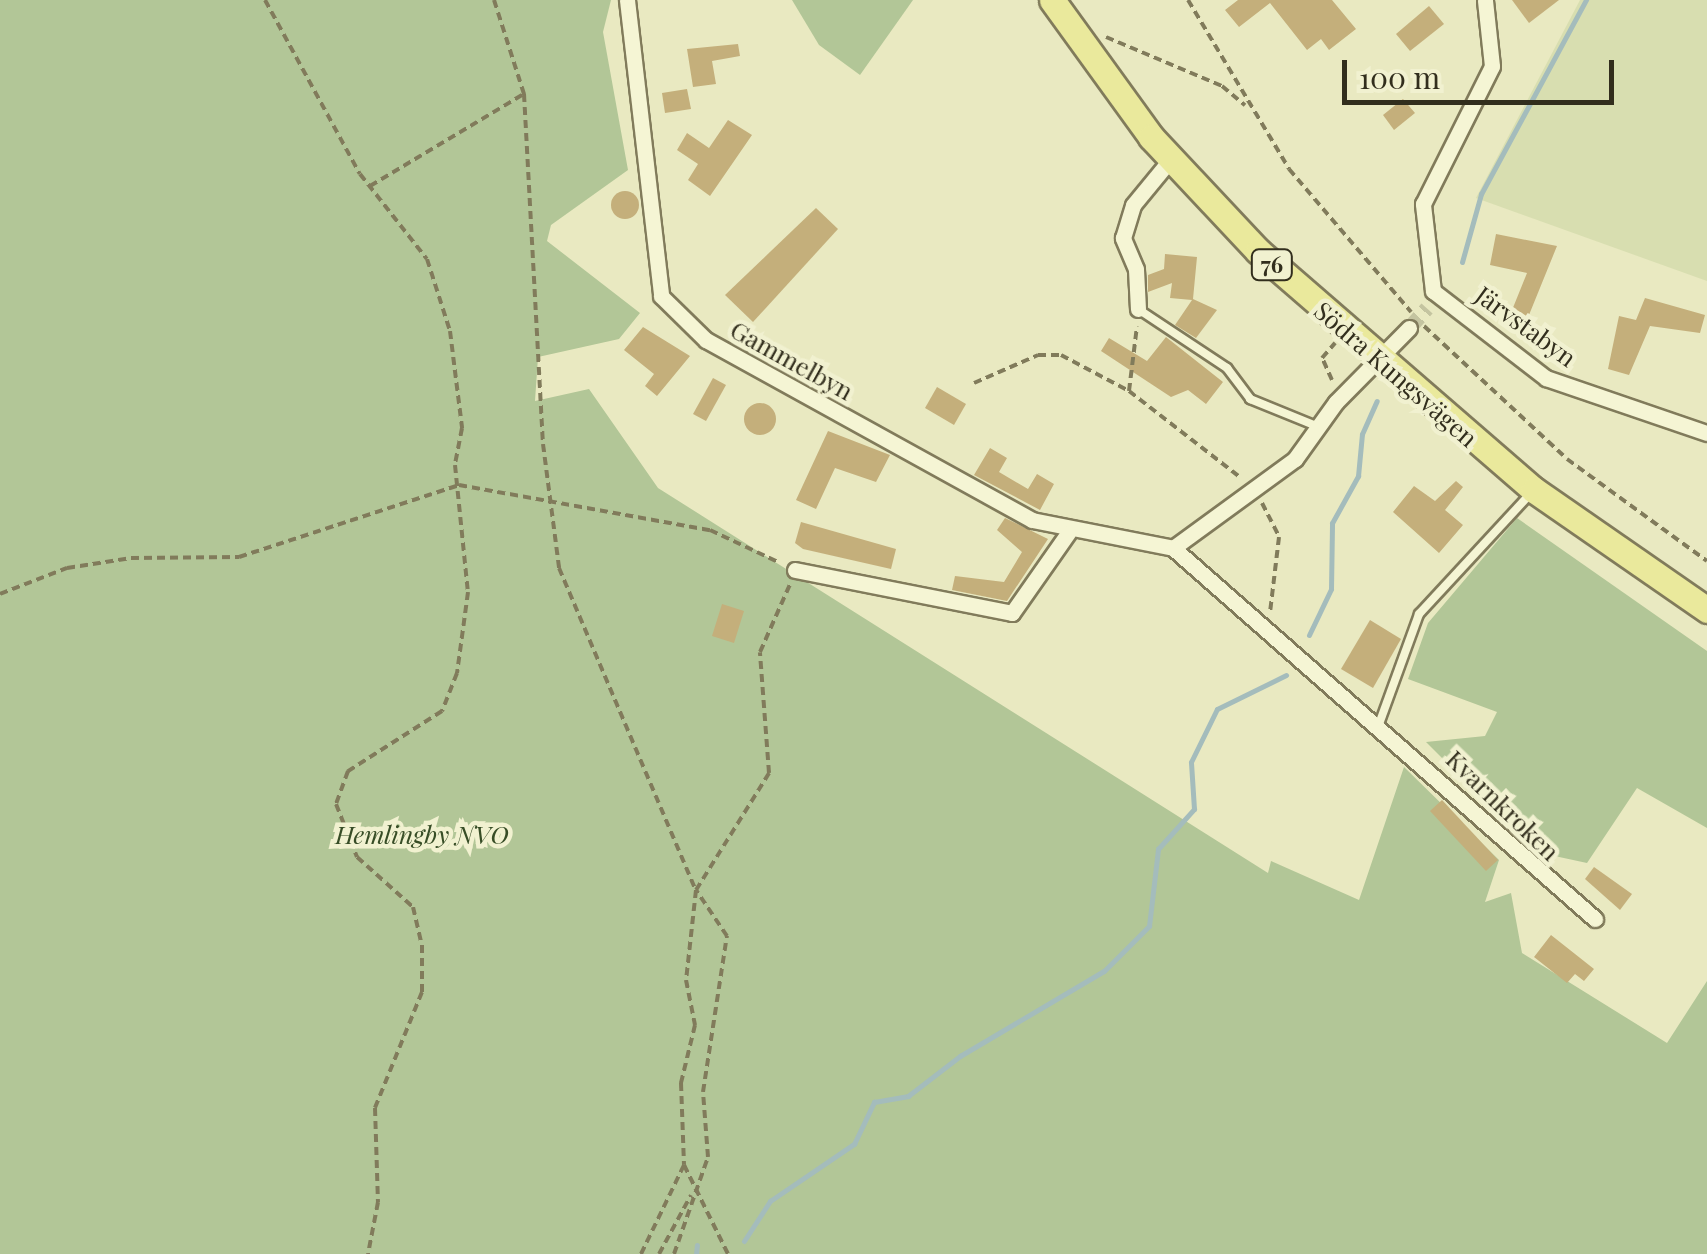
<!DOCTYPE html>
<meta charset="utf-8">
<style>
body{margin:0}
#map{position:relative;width:1707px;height:1254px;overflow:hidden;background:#e9e9c1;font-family:"Playfair Display",serif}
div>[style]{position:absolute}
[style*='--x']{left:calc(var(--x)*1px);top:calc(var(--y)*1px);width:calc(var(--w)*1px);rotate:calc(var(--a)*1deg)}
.farmland>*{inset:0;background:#d8deb0}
.green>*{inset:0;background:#b2c697}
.stream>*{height:5px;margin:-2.5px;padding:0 2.5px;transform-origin:2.5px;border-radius:2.5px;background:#a4bcbc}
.building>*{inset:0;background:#c4af7b}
.round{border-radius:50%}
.minor-tunnel>*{height:15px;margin-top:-7.5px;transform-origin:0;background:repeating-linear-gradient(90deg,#c4c4a0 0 15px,transparent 0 23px)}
.path>*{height:4px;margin-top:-2px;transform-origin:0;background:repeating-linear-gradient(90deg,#817b5b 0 8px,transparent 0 13px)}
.roads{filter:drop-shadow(2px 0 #817b5b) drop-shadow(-2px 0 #817b5b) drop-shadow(0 2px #817b5b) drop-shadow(0 -2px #817b5b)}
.service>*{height:8px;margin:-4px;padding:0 4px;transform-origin:4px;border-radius:4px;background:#f5f5d4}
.minor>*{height:15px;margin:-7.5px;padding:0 7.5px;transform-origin:7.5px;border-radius:7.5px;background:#f5f5d4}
.primary>*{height:25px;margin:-12.5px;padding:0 12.5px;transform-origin:12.5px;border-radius:12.5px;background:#eae99c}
span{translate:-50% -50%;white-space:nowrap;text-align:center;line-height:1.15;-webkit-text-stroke:9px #f1f1d0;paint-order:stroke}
.shield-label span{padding:2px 8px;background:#f1f1d0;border:2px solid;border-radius:8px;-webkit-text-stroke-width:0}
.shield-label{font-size:22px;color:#322e1d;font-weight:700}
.street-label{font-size:25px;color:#322e1d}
.park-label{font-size:25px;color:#374d26;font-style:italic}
.scale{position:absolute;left:1342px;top:60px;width:272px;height:45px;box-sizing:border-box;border:5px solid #322e1d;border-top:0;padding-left:12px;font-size:30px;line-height:35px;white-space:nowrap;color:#322e1d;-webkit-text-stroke:8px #f1f1d0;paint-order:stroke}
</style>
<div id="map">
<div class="farmland">
<div style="clip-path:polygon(1580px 0,1707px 0,1707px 281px,1476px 198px)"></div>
</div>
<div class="green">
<div style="clip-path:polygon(0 0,611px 0,603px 32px,628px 170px,551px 225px,547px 241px,640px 313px,619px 339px,538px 357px,535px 401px,589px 389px,658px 488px,1268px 873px,1271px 861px,1359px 900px,1404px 767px,1499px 860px,1485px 902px,1511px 893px,1522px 953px,1667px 1043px,1707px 981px,1707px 1254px,0 1254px)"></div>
<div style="clip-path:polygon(792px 0,913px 0,860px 75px,819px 45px)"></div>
<div style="clip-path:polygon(1517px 518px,1707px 651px,1707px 828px,1637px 788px,1587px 863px,1536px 852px,1426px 742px,1485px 736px,1497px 712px,1408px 679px,1428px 623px)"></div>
</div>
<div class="stream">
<div style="--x:1462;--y:262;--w:71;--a:-74.4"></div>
<div style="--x:1481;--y:194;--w:221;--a:-61.6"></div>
<div style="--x:1309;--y:635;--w:51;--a:-64.4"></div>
<div style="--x:1331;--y:589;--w:66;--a:-89.1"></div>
<div style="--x:1332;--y:523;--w:54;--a:-61"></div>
<div style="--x:1358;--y:476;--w:42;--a:-84.6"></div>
<div style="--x:1362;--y:434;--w:36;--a:-66"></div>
<div style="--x:744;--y:1241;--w:48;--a:-57"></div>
<div style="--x:770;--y:1201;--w:102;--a:-34.2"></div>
<div style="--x:854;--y:1144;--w:47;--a:-64.5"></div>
<div style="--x:874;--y:1102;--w:35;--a:-10"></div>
<div style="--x:908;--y:1096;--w:66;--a:-37.6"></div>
<div style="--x:960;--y:1056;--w:167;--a:-30.6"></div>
<div style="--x:1104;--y:971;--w:64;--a:-45"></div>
<div style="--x:1149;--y:926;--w:78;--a:-83.3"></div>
<div style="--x:1158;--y:849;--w:54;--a:-48"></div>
<div style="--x:1194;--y:809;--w:47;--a:-93.7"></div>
<div style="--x:1191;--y:762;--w:59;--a:-63.9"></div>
<div style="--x:1217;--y:709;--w:77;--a:-26.2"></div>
<div style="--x:696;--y:1254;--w:9;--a:-84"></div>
</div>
<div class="building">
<div style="clip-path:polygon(1238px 0,1332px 0,1356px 29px,1329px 50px,1321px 39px,1307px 50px,1270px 3px,1239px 27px,1225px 10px)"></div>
<div style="clip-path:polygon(1512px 0,1559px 0,1529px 23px)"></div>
<div style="clip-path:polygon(1429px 6px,1444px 24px,1410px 51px,1396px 34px)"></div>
<div style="clip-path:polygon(738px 44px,740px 56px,712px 61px,716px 84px,693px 87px,687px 49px)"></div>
<div style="clip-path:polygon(687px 89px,691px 109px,665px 113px,662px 93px)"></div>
<div style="clip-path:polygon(1403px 99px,1415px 113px,1394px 130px,1383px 115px)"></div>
<div style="clip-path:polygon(728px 120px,752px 135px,710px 196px,688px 180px,698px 164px,677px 150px,687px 133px,709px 148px)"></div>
<div class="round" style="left:611px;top:191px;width:28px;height:28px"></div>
<div style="clip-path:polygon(816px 208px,838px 229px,753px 322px,725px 295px)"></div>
<div style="clip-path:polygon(1496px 234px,1557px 246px,1520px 337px,1506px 325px,1527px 273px,1490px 265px)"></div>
<div style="clip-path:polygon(1165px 254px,1197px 257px,1193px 299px,1217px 310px,1196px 338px,1175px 325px,1192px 300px,1170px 298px,1172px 283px,1148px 292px,1148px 275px,1164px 269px)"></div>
<div style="clip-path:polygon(1645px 298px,1705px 315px,1700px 333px,1650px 326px,1629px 375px,1608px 369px,1619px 316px,1636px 320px)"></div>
<div style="clip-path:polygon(643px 327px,690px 356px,657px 396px,645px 386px,654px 374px,624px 350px)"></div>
<div style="clip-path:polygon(1166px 337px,1223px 382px,1206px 404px,1188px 390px,1171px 397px,1101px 351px,1109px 338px,1147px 361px)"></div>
<div style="clip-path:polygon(713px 378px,726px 385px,706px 421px,693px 414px)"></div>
<div style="clip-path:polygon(937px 387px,966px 404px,954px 425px,925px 408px)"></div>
<div class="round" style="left:744px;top:403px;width:32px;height:32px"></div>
<div style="clip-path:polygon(828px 431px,890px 455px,876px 482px,835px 468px,816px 509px,796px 500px)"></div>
<div style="clip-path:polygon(990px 448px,1007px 458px,999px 472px,1028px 489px,1037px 474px,1054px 484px,1040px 510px,974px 475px)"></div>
<div style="clip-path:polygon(1456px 481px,1463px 487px,1445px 510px,1463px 525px,1439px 553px,1393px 512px,1414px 486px,1435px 501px)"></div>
<div style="clip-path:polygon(1005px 518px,1048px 539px,1007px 601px,952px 590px,955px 576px,1004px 582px,1022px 552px,997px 530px)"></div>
<div style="clip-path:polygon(801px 522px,896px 549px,891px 569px,803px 549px,795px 543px)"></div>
<div style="clip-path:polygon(722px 604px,744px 611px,734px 643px,712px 636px)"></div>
<div style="clip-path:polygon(1370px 620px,1401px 639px,1373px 688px,1341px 669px)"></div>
<div style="clip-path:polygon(1442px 800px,1498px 860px,1486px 871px,1430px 811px)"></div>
<div style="clip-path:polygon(1594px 867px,1632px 894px,1620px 910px,1585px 879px)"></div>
<div style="clip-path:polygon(1551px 935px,1594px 969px,1584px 981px,1575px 974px,1567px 983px,1534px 957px)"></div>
</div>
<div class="minor-tunnel">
<div style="--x:1409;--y:328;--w:27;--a:-48"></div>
</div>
<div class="path">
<div style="--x:265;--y:0;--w:198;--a:61.4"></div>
<div style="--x:360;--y:174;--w:108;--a:51.8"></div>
<div style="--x:427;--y:259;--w:76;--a:72.3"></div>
<div style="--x:450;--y:331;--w:98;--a:82.9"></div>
<div style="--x:462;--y:428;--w:38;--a:101"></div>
<div style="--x:455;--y:465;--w:128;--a:84.2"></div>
<div style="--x:468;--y:592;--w:82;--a:97.7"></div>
<div style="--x:457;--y:673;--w:41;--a:111.5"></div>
<div style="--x:442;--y:711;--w:112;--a:147.4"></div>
<div style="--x:348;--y:771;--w:35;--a:110"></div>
<div style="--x:336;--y:804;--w:57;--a:68.4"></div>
<div style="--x:357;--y:857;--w:75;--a:41.8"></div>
<div style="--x:413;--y:907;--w:39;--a:77"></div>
<div style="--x:422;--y:945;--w:47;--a:90"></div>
<div style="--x:422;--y:992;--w:125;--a:112.1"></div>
<div style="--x:375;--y:1108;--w:94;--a:88.2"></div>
<div style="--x:378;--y:1202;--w:53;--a:100.9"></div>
<div style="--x:494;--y:0;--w:99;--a:72.3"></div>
<div style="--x:524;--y:94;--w:351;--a:86.9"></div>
<div style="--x:543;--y:444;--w:125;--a:82.6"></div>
<div style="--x:559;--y:568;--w:350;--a:67"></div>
<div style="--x:696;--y:890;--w:91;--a:96.3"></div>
<div style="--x:686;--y:980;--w:46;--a:78.7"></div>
<div style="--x:695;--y:1025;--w:60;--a:103.6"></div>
<div style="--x:681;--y:1083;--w:82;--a:87.9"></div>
<div style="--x:684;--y:1165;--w:99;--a:115.8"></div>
<div style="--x:1188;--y:0;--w:197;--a:59.1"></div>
<div style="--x:1289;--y:169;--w:188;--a:49.5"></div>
<div style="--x:1106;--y:37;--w:126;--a:22.9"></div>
<div style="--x:1222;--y:86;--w:30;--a:40"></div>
<div style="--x:370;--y:186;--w:179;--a:-30.9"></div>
<div style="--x:1424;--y:326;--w:195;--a:42.9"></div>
<div style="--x:1567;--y:459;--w:173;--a:36.1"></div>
<div style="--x:1332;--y:380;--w:24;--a:-114"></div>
<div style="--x:1322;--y:358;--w:20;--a:-49"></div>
<div style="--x:974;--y:383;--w:70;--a:-23.6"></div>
<div style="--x:1038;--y:355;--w:23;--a:0"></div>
<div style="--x:1061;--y:355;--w:77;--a:27.9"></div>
<div style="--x:1129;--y:391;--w:140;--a:37.8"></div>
<div style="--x:1129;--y:391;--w:65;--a:-83"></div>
<div style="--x:1262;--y:503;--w:38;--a:63"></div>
<div style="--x:1279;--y:537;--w:77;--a:96.8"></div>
<div style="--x:0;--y:594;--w:72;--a:-21.2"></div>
<div style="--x:67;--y:568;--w:65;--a:-8.9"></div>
<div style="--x:131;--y:558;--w:108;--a:-0.5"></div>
<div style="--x:239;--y:557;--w:231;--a:-18.1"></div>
<div style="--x:459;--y:485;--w:255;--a:10.2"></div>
<div style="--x:710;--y:530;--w:77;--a:25.2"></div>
<div style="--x:684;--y:1165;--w:99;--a:63.7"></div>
<div style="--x:659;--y:1254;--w:67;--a:-61.5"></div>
<div style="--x:674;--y:1254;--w:103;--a:-70.7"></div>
<div style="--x:708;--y:1157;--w:65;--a:-94.4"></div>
<div style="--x:703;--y:1092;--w:158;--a:-81.3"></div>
<div style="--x:727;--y:936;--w:55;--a:-124"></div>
<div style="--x:696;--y:890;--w:138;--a:-58"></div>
<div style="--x:769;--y:773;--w:121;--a:-94.3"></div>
<div style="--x:760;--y:652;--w:77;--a:-66.1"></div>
</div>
<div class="roads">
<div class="service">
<div style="--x:1138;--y:309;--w:107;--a:33.5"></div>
<div style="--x:1227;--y:368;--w:39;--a:53"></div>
<div style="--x:1250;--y:399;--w:74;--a:22.1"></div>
<div style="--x:1379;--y:724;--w:117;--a:-70"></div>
<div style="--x:1419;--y:614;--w:165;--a:-47.2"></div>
</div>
<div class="minor">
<div style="--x:627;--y:0;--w:298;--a:83.4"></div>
<div style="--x:661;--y:296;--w:63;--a:44.4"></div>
<div style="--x:706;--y:340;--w:372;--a:28.9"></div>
<div style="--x:1032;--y:520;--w:144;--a:11.2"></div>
<div style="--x:1173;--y:548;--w:151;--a:-36.1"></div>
<div style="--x:1295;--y:459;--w:70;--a:-54.3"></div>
<div style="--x:1336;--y:402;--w:104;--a:-45.4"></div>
<div style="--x:1433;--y:291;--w:143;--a:37.6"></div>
<div style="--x:1546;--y:378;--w:170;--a:18.9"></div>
<div style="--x:1433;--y:291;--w:88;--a:-96.6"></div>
<div style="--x:1423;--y:204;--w:154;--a:-63.4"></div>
<div style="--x:1492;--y:66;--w:66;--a:-96.1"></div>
<div style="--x:1138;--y:309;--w:40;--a:-92.9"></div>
<div style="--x:1136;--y:269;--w:34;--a:-113"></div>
<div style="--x:1123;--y:238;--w:34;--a:-73"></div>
<div style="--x:1133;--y:205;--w:58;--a:-50.6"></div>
<div style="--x:1173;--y:548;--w:562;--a:41.32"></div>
<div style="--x:795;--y:570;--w:221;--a:11.2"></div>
<div style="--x:1012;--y:613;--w:98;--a:-55"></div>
</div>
<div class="primary">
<div style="--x:1052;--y:0;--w:169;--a:54.1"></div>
<div style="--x:1151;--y:137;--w:156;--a:46.8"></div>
<div style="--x:1258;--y:251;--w:365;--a:40.9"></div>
<div style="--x:1534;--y:490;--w:211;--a:34.7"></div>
</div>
</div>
<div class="shield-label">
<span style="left:1272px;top:265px">76</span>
</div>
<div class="street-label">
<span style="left:1526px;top:326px;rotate:36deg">Järvstabyn</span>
<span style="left:792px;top:360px;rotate:29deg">Gammelbyn</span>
<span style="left:1396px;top:374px;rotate:41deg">Södra Kungsvägen</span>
<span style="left:1503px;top:805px;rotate:44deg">Kvarnkroken</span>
</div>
<div class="park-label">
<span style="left:422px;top:834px">Hemlingby NVO</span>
</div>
<div class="scale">100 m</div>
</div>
